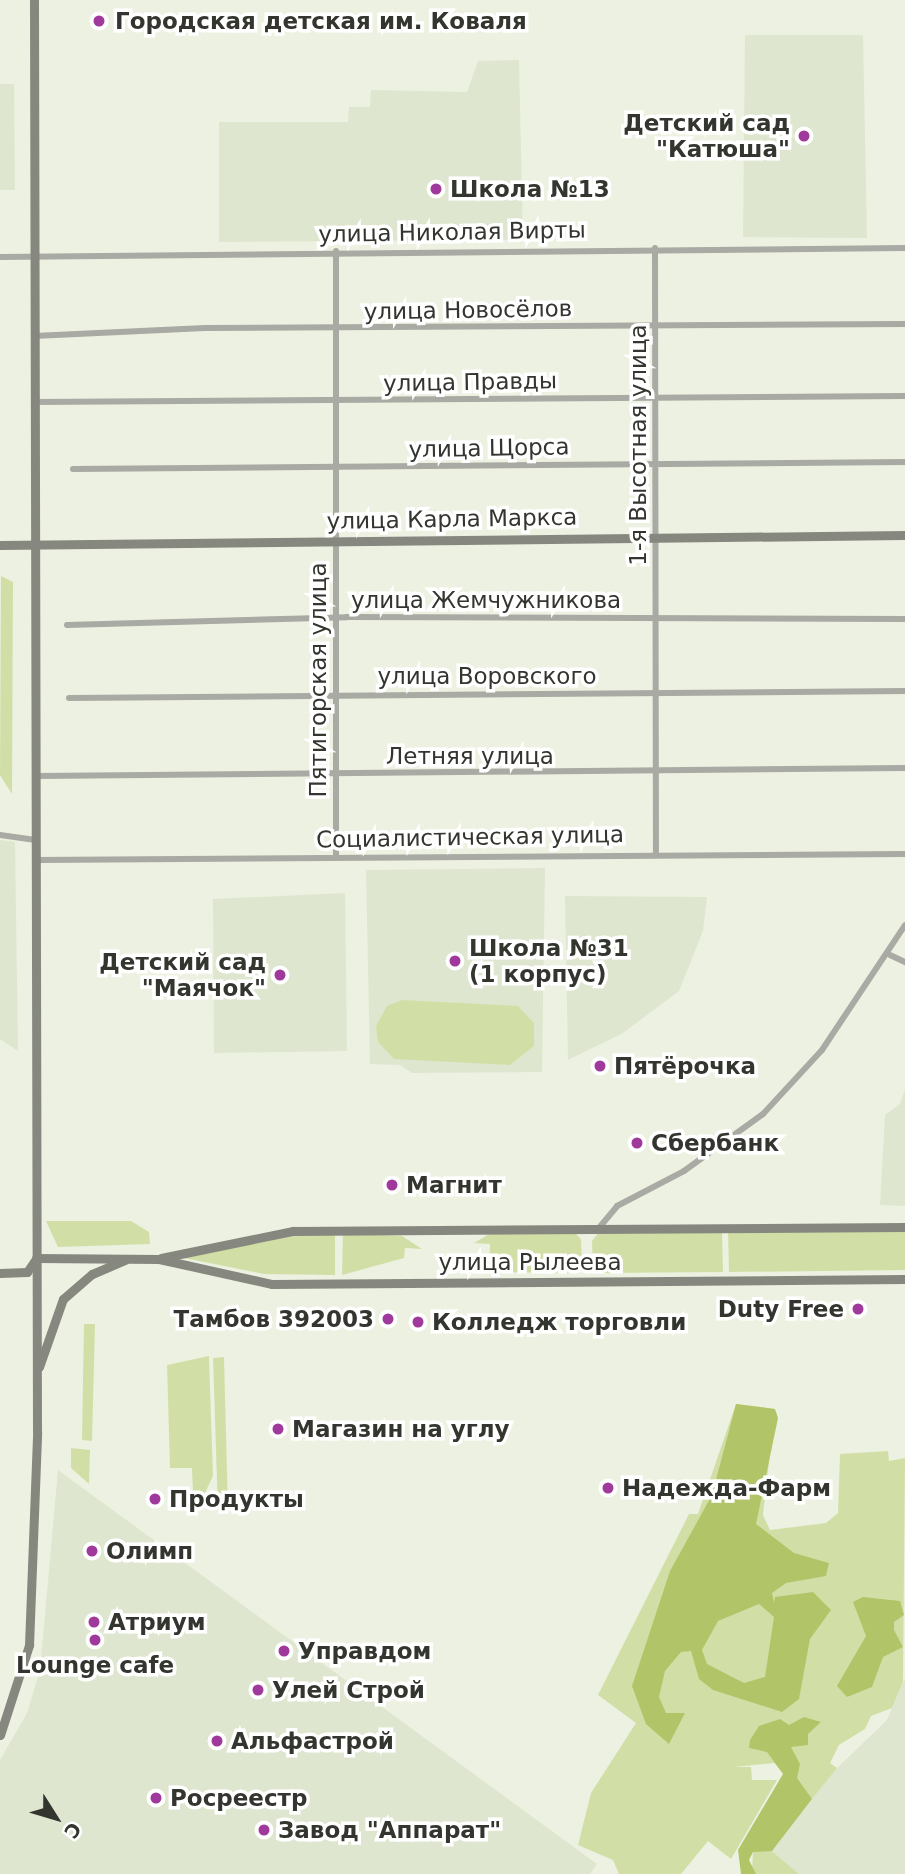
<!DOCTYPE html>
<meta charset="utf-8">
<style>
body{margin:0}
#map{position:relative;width:905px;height:1874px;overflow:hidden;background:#edf1e1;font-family:"DejaVu Sans",sans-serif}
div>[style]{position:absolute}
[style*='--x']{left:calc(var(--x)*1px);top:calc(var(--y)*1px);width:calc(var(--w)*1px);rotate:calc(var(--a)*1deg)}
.built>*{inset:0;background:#dfe6cf}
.green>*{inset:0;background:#d1dfa7}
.forest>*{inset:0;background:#b1c568}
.street>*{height:6px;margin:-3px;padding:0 3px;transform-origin:3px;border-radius:3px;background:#a8aaa3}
.secondary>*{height:9px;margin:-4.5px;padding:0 4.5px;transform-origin:4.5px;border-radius:4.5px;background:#86887f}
.dots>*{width:19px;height:19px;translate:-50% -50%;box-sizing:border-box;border:4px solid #fff;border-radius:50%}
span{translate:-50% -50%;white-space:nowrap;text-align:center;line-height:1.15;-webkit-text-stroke:7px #fff;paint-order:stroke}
.poi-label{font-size:23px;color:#33352f;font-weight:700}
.left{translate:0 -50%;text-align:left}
.right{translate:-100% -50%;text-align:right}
.street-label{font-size:23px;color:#33352f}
.north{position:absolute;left:21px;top:1783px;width:70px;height:70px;-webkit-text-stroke:5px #fff;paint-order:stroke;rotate:127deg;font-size:19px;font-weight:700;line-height:28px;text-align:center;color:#33352f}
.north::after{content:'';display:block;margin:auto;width:24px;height:32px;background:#33352f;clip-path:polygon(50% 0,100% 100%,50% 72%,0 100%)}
</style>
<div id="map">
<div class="built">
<div style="clip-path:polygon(745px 35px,863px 35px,867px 238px,743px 237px)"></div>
<div style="clip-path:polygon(519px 60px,523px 240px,219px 242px,219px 122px,348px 122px,349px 107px,370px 107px,371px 90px,467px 92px,478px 61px)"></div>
<div style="clip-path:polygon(0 84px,14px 84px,15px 190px,0 190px)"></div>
<div style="clip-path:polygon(0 840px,15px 842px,18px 1051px,0 1039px)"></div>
<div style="clip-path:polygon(545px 868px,542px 1072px,412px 1073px,400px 1065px,370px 1064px,366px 870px)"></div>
<div style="clip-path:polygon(345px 893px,347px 1051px,214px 1053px,213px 899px)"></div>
<div style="clip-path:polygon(565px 896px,707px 897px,703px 931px,679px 991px,623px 1033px,568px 1060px)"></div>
<div style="clip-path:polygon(905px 1089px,905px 1206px,880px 1205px,885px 1115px,900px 1104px)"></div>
<div style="clip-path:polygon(58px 1470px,597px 1864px,590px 1874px,0 1874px,0 1760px,27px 1713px,40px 1670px)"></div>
<div style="clip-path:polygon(905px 1678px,905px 1874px,799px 1874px,772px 1851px,832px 1773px,887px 1720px)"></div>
</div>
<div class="green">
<div style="clip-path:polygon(1px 576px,13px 582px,12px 794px,0 775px)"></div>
<div style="clip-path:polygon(402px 1000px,518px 1006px,534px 1023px,534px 1046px,510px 1065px,394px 1059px,378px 1042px,376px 1026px,387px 1006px)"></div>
<div style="clip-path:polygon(46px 1221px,131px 1221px,149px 1232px,150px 1244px,58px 1247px)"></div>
<div style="clip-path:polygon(905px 1230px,905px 1270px,729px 1272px,728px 1231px)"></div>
<div style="clip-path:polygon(722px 1231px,723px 1272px,600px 1273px,593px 1267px,592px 1241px,599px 1232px)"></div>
<div style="clip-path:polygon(574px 1232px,581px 1239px,582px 1263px,573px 1273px,489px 1272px,490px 1244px,474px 1243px,491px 1233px)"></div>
<div style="clip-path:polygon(343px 1233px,402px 1236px,422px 1249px,405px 1248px,404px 1258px,342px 1275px)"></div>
<div style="clip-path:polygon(335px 1234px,335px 1275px,264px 1274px,174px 1256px,270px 1236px)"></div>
<div style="clip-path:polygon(84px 1324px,95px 1324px,92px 1441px,82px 1440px)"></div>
<div style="clip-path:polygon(209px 1356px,213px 1476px,202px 1499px,193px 1493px,192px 1468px,170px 1468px,167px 1365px)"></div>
<div style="clip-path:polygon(224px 1357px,228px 1511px,218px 1511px,213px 1358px)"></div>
<div style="clip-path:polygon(736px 1404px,775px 1409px,763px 1515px,770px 1530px,826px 1523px,838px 1513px,840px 1454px,888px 1451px,889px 1461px,905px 1458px,903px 1682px,892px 1708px,871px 1716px,865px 1729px,839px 1745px,830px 1763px,837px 1768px,812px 1799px,774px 1763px,733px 1767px,751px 1767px,752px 1780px,777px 1780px,731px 1859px,708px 1841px,681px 1874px,619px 1874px,613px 1860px,578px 1845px,591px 1793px,636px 1723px,598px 1695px,689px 1514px,698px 1514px)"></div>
<div style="clip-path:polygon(71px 1448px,90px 1450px,89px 1484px,71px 1468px)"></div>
<div style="clip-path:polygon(753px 1851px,772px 1851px,799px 1874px,752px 1874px)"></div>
</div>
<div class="forest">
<div style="clip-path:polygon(evenodd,736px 1404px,775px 1409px,778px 1418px,756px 1524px,794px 1553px,829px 1563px,826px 1576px,786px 1583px,772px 1593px,774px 1603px,775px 1597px,813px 1592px,831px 1610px,810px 1639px,799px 1699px,782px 1712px,713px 1690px,699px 1679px,691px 1651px,681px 1652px,665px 1671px,659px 1697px,666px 1713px,685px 1713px,669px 1744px,646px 1724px,632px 1686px,670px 1571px,712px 1495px,736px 1404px,759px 1604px,774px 1617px,765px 1677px,744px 1683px,707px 1664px,702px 1650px,718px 1621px,759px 1604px)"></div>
<div style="clip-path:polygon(863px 1597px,900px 1601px,904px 1615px,894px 1622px,894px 1630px,903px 1647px,883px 1657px,872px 1687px,847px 1697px,837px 1686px,866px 1636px,853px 1602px)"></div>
<div style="clip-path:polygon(804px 1717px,821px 1722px,808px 1734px,808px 1745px,791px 1747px,800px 1764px,797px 1778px,812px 1799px,772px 1851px,753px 1852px,749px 1860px,756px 1874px,741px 1874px,738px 1850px,783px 1774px,767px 1752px,749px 1748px,750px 1740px,759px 1726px,780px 1719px,789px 1725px)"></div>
</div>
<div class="street">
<div style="--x:655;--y:248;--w:605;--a:89.91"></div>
<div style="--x:0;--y:257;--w:905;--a:-0.57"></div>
<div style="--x:34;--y:336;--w:171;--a:-2.7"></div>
<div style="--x:205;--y:328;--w:700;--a:-0.33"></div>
<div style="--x:35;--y:402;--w:870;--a:-0.4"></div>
<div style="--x:73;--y:469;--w:832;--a:-0.48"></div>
<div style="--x:67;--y:625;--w:280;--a:-1.6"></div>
<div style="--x:347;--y:617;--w:558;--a:0.21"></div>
<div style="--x:69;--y:698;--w:836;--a:-0.48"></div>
<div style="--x:36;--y:776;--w:869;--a:-0.53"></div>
<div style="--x:0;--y:835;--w:36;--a:8"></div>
<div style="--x:336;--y:856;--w:605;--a:-90"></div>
<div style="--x:36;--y:860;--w:869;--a:-0.4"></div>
<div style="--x:890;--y:955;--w:17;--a:25"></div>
<div style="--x:598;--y:1229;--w:30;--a:-50"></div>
<div style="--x:617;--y:1206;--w:76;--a:-27.6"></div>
<div style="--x:684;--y:1171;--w:97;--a:-35.8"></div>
<div style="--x:763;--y:1114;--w:87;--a:-47.3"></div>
<div style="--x:822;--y:1050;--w:150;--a:-56.4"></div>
</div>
<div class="secondary">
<div style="--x:0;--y:545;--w:905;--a:-0.63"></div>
<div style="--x:36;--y:1258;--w:123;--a:0.5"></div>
<div style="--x:159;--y:1259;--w:116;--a:12.5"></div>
<div style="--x:272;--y:1284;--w:633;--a:-0.45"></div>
<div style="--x:161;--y:1258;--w:135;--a:-11.6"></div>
<div style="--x:293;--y:1231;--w:612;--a:-0.37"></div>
<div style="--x:0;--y:1273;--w:27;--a:-2"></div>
<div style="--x:27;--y:1272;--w:14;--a:-56"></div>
<div style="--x:39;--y:1367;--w:72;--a:-70.6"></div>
<div style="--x:63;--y:1299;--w:38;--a:-41"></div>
<div style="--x:92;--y:1274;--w:36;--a:-23"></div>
<div style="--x:0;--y:1735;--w:95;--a:-72.1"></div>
<div style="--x:29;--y:1645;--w:213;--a:-87.8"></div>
<div style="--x:37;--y:1432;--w:1432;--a:-90.12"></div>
</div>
<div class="dots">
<div style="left:99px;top:21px;background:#a0399c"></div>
<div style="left:804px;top:136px;background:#a0399c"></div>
<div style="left:436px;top:189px;background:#a0399c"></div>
<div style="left:455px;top:961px;background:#a0399c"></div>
<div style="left:280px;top:975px;background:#a0399c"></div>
<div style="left:600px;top:1066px;background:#a0399c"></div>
<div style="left:637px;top:1143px;background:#a0399c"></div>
<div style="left:392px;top:1185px;background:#a0399c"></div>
<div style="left:858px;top:1309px;background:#a0399c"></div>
<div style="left:388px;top:1319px;background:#a0399c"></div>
<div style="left:418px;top:1322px;background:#a0399c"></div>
<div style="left:278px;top:1429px;background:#a0399c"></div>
<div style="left:608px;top:1488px;background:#a0399c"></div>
<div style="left:155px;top:1499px;background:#a0399c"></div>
<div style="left:92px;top:1551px;background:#a0399c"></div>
<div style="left:94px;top:1622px;background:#a0399c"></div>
<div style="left:95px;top:1640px;background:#a0399c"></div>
<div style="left:284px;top:1651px;background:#a0399c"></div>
<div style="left:258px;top:1690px;background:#a0399c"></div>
<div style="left:217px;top:1741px;background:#a0399c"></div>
<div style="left:156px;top:1798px;background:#a0399c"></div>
<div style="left:264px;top:1830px;background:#a0399c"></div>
</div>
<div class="poi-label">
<span class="left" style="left:115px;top:21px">Городская детская им. Коваля</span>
<span class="right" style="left:790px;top:136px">Детский сад<br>"Катюша"</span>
<span class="left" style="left:450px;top:189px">Школа №13</span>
<span class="left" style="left:469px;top:961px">Школа №31<br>(1 корпус)</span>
<span class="right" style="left:266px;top:975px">Детский сад<br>"Маячок"</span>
<span class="left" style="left:614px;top:1066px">Пятёрочка</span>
<span class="left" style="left:651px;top:1143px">Сбербанк</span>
<span class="left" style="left:406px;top:1185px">Магнит</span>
<span class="right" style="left:844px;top:1309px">Duty Free</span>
<span class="right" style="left:374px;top:1319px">Тамбов 392003</span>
<span class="left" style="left:432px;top:1322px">Колледж торговли</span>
<span class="left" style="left:292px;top:1429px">Магазин на углу</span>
<span class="left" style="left:622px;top:1488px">Надежда-Фарм</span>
<span class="left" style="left:169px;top:1499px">Продукты</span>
<span class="left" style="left:106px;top:1551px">Олимп</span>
<span class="left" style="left:108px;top:1622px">Атриум</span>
<span class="left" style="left:298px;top:1651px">Управдом</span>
<span style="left:95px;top:1665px">Lounge cafe</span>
<span class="left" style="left:272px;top:1690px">Улей Строй</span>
<span class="left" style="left:231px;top:1741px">Альфастрой</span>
<span class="left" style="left:170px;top:1798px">Росреестр</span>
<span class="left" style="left:278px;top:1830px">Завод "Аппарат"</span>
</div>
<div class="street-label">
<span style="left:452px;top:232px;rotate:-1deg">улица Николая Вирты</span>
<span style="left:468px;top:310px;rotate:-1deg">улица Новосёлов</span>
<span style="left:470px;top:382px;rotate:-1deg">улица Правды</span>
<span style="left:638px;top:445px;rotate:-90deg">1-я Высотная улица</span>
<span style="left:489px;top:448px;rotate:-1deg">улица Щорса</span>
<span style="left:452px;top:519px;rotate:-1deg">улица Карла Маркса</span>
<span style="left:486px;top:600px">улица Жемчужникова</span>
<span style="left:487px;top:676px">улица Воровского</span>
<span style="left:318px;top:680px;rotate:-90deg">Пятигорская улица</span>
<span style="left:470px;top:756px">Летняя улица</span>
<span style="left:470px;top:837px;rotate:-1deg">Социалистическая улица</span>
<span style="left:530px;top:1262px">улица Рылеева</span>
</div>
<div class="north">С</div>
</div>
